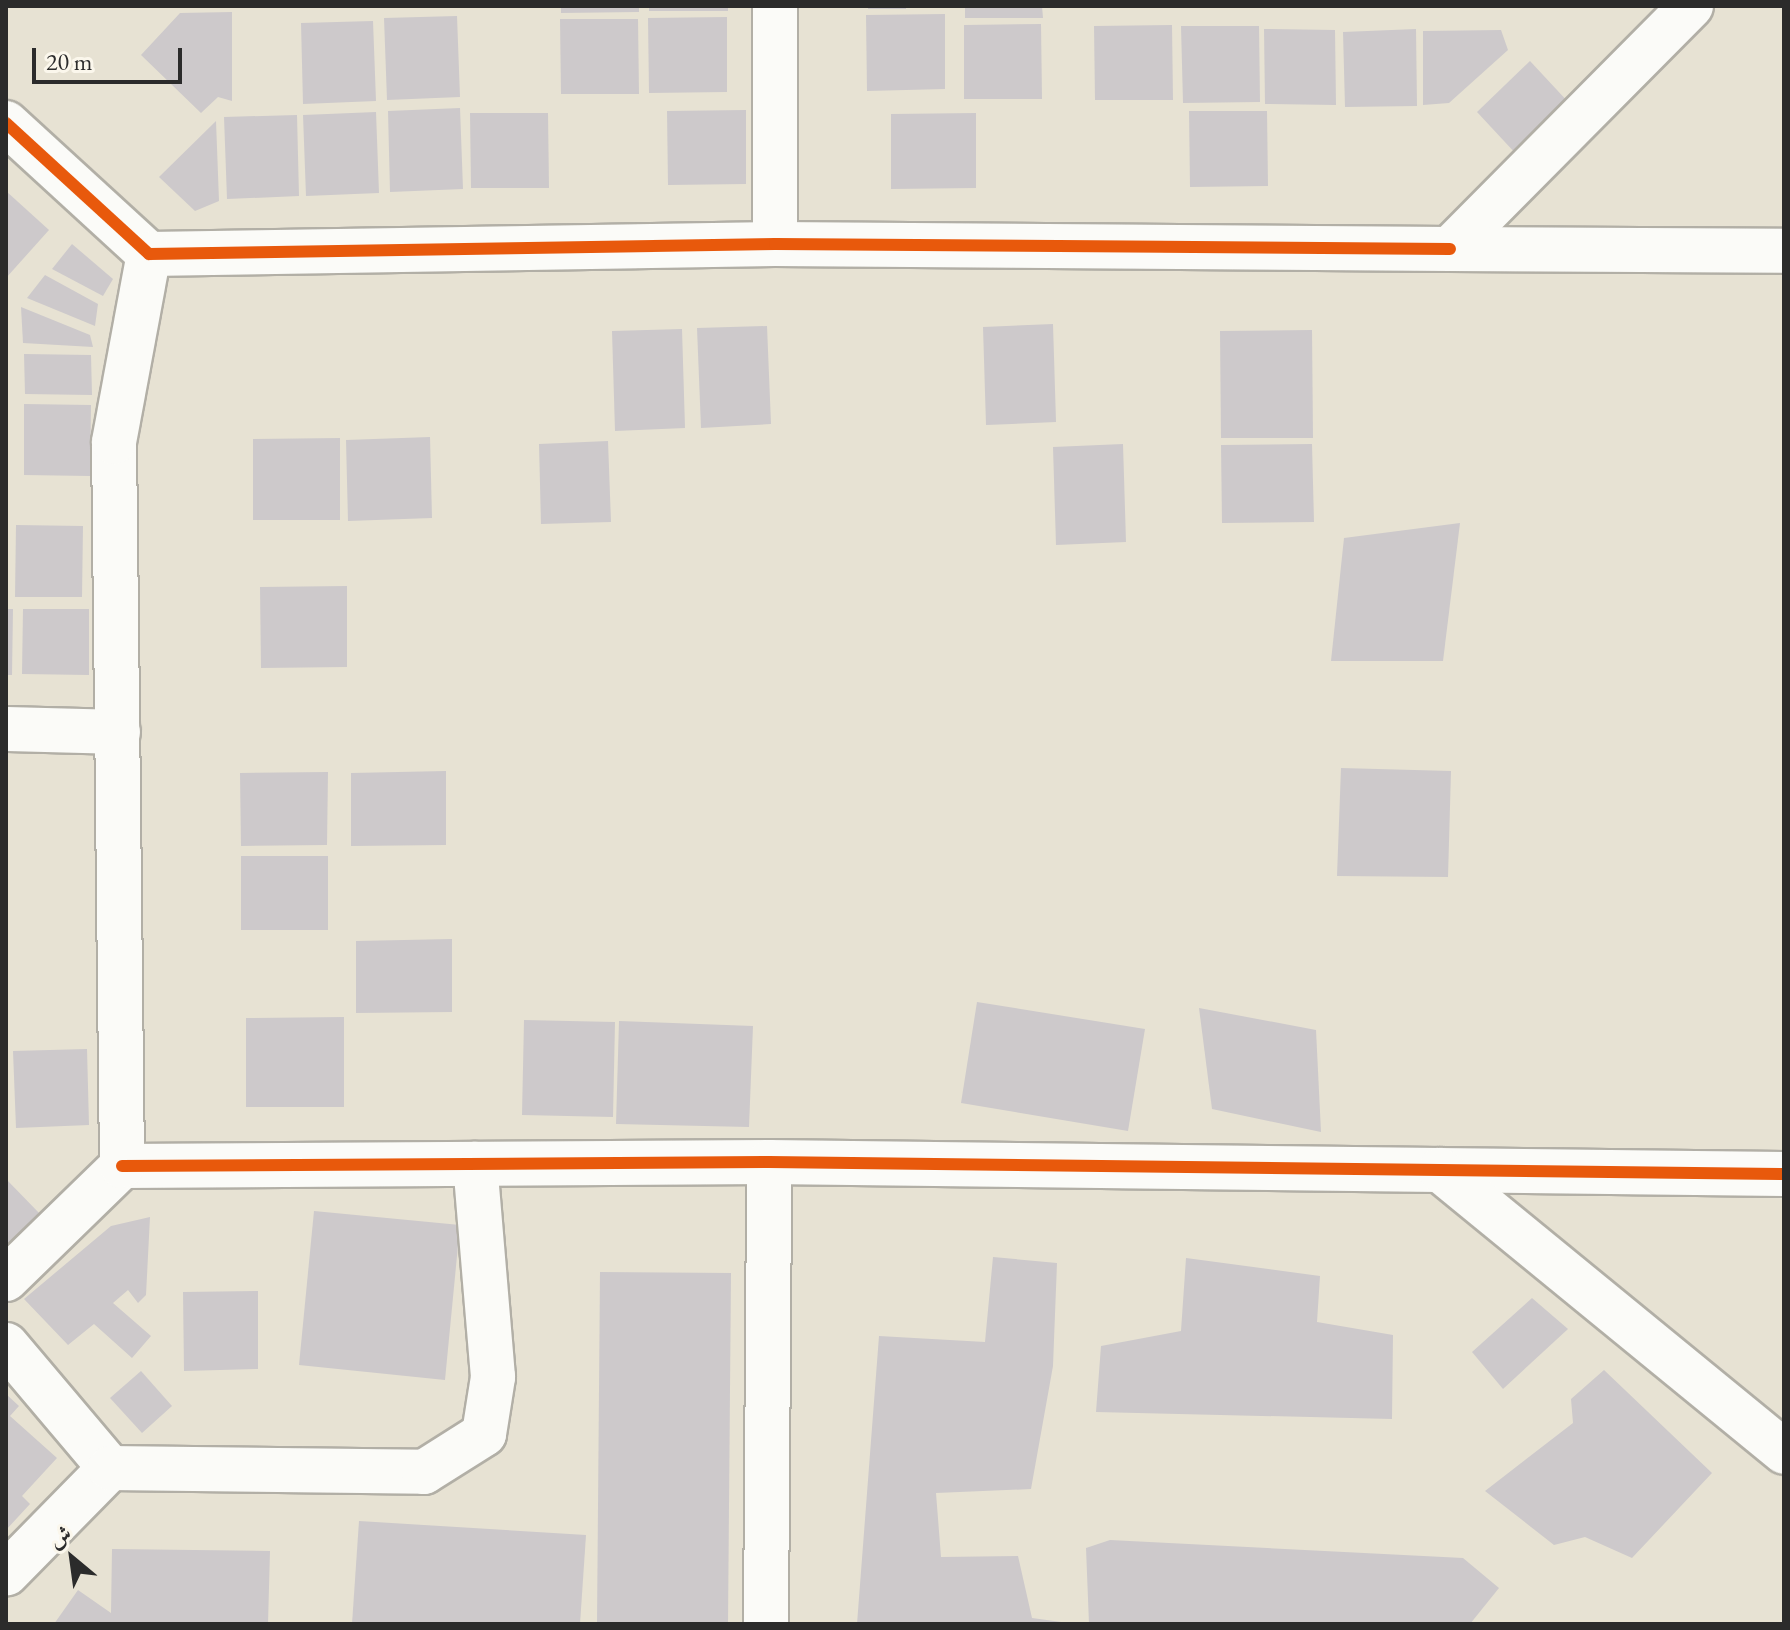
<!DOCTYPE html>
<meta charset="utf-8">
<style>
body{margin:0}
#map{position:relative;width:1790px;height:1630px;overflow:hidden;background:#e7e2d3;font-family:"EB Garamond",Amiri,serif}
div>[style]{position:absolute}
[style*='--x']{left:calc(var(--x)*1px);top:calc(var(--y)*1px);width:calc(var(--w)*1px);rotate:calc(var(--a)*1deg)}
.building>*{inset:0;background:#cdc9cb}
.roads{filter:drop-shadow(2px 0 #b2afa6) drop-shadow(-2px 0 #b2afa6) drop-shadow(0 2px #b2afa6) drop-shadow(0 -2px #b2afa6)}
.street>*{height:44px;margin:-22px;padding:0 22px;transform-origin:22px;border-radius:22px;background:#fbfbf8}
.cycleway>*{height:12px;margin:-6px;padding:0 6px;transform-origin:6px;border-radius:6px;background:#e8590c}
span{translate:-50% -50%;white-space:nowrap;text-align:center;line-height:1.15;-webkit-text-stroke:6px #fbf7ec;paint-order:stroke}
.frame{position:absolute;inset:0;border:8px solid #2b2b2b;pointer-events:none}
.north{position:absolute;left:32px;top:1518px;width:80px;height:80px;-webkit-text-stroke:6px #fbf7ec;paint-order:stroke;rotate:331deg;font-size:22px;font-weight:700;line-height:32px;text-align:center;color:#2b2b2b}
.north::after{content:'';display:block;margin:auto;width:28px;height:36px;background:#2b2b2b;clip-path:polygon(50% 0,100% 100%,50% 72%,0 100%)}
.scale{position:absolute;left:32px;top:48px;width:150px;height:36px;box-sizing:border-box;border:4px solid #2b2b2b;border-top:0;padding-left:10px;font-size:24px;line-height:28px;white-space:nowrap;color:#2b2b2b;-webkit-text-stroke:6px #fbf7ec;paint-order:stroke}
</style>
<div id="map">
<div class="building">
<div style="clip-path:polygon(561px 6px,639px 6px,639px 12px,561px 13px)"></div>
<div style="clip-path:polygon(649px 6px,728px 6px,728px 11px,649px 11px)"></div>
<div style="clip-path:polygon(868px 6px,906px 6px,906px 9px,868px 9px)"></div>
<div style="clip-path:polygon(965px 6px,1042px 6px,1043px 18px,965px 18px)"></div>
<div style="clip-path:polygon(232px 12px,232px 101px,218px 97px,201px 113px,141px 55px,180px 13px)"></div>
<div style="clip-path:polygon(945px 14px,945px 89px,867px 91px,866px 15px)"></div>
<div style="clip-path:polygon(457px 16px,460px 97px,387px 100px,384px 18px)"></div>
<div style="clip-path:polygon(727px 17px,727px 92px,649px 93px,648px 18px)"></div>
<div style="clip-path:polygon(560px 19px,638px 19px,639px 94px,561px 94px)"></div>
<div style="clip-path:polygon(373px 21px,376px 101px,303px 104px,301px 23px)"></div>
<div style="clip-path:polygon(1041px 24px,1042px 99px,964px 99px,964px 25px)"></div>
<div style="clip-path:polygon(1172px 25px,1173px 100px,1095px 100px,1094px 26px)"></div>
<div style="clip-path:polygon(1181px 26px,1259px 26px,1260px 102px,1183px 103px)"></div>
<div style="clip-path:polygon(1264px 29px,1335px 30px,1336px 105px,1265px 104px)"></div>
<div style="clip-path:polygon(1416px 29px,1417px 106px,1345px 107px,1343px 32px)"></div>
<div style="clip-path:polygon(1501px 30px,1508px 50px,1449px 103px,1423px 105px,1423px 31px)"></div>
<div style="clip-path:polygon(1530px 61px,1570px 104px,1517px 155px,1477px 112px)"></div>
<div style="clip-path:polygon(460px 108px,463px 189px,390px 192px,388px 111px)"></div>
<div style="clip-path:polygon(746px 110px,746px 184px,668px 185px,667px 111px)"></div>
<div style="clip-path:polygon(1189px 111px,1267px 111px,1268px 186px,1190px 187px)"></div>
<div style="clip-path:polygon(376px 112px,379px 193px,306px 196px,303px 115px)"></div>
<div style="clip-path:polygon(470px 113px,548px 113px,549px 188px,471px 188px)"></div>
<div style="clip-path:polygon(976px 113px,976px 188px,891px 189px,891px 114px)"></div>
<div style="clip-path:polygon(297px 115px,299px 196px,227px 199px,224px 117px)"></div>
<div style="clip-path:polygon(216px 121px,219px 201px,195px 211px,159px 177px)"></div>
<div style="clip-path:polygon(6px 191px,49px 230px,6px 278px)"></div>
<div style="clip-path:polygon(72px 244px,113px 279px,103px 296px,52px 269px)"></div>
<div style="clip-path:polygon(45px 275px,98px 304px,95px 326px,27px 298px)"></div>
<div style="clip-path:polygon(21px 307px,90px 335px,93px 347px,23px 343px)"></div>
<div style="clip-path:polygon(1053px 324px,1056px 422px,986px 425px,983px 327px)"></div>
<div style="clip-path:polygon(767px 326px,771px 424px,701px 428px,697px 328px)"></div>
<div style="clip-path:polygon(682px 329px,685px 428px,615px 431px,612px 331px)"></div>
<div style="clip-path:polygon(1312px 330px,1313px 438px,1221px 438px,1220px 331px)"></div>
<div style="clip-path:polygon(24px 354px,91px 355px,92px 395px,25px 394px)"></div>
<div style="clip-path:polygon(24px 404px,91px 405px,90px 476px,24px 475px)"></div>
<div style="clip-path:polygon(430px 437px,432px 518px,348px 521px,346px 440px)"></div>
<div style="clip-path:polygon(340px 438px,340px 520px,253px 520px,253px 439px)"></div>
<div style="clip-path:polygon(608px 441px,611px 522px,541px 524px,539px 444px)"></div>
<div style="clip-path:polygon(1123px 444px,1126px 542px,1056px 545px,1053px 447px)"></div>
<div style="clip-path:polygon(1312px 444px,1314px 522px,1222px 523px,1221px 445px)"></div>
<div style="clip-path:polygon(1460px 523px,1443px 661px,1331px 661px,1344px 538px)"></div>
<div style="clip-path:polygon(16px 525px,83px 526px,82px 597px,15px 597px)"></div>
<div style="clip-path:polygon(347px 586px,347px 667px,261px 668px,260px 587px)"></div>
<div style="clip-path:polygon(6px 609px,13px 609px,12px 675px,6px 675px)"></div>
<div style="clip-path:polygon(23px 609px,89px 609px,89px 675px,22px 674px)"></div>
<div style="clip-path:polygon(1341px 768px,1451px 771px,1448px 877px,1337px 876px)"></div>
<div style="clip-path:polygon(446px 771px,446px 845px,351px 846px,351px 773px)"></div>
<div style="clip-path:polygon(328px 772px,327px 845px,241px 846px,240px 773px)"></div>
<div style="clip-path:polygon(241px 856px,328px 856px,328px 930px,241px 930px)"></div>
<div style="clip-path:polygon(452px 939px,452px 1012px,356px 1013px,356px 941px)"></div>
<div style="clip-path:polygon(977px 1002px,1145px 1029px,1128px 1131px,961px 1103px)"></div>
<div style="clip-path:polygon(1199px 1008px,1316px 1030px,1321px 1132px,1212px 1109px)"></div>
<div style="clip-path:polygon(344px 1017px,344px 1107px,246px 1107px,246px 1018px)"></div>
<div style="clip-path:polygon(524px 1020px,615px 1022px,613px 1117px,522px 1115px)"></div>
<div style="clip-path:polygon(619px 1021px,753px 1026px,749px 1127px,616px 1124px)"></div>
<div style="clip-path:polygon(87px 1049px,89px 1125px,16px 1128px,13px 1051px)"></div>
<div style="clip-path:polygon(6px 1179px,41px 1215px,6px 1249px)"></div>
<div style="clip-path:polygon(314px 1211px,460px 1225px,445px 1380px,299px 1365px)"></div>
<div style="clip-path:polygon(150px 1217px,146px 1295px,138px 1303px,128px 1290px,113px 1303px,151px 1336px,132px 1358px,94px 1324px,68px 1345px,24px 1299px,111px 1226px)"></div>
<div style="clip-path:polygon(993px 1257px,1057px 1263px,1053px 1366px,1031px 1489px,936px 1493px,941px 1557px,1018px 1556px,1032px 1618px,1076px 1624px,857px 1624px,879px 1336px,985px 1342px)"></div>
<div style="clip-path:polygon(1186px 1258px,1320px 1276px,1317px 1322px,1393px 1335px,1392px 1419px,1096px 1412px,1101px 1346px,1181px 1331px)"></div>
<div style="clip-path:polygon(600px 1272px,731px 1273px,728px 1624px,597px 1624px)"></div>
<div style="clip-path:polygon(258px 1291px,258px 1369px,184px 1371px,183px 1292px)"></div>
<div style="clip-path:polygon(1532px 1298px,1568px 1329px,1503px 1389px,1472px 1352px)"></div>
<div style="clip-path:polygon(1604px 1370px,1712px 1473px,1632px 1558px,1585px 1537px,1554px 1545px,1485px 1491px,1573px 1423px,1571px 1399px)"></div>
<div style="clip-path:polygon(141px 1371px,172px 1406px,142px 1433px,110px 1398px)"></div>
<div style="clip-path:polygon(6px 1394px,19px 1406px,10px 1416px,57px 1458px,22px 1496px,30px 1504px,6px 1530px)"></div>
<div style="clip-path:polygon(359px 1521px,586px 1535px,580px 1624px,352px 1624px)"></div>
<div style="clip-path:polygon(1110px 1540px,1463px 1558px,1499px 1588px,1470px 1624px,1089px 1624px,1086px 1548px)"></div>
<div style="clip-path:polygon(112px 1549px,270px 1551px,268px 1624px,54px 1624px,78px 1590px,111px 1613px)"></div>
</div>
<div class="roads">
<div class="street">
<div style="--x:1691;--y:6;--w:342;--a:134.8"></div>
<div style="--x:1450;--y:249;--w:334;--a:0.3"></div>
<div style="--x:6;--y:123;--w:194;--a:42.5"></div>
<div style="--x:149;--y:254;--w:626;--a:-0.92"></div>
<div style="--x:775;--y:244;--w:675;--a:0.42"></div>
<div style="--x:775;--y:244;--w:238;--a:-90"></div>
<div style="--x:6;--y:729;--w:112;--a:1.5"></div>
<div style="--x:122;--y:1166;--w:647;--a:-0.35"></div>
<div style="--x:769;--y:1162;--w:1015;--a:0.68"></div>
<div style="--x:1440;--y:1170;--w:445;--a:39.3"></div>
<div style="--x:6;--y:1279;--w:162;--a:-44.2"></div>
<div style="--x:122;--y:1166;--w:724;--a:-90.63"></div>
<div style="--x:114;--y:442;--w:191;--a:-79.5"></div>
<div style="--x:6;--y:1345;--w:161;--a:49.8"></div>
<div style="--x:110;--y:1468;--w:148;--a:134.5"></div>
<div style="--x:110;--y:1468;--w:314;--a:0.7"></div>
<div style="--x:424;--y:1472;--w:71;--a:-32.3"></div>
<div style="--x:484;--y:1434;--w:58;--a:-81"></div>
<div style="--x:493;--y:1377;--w:214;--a:-94.8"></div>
<div style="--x:766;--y:1624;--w:462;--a:-89.6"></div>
</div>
</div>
<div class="cycleway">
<div style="--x:6;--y:123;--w:194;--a:42.5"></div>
<div style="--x:149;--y:254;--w:626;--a:-0.92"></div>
<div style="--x:775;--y:244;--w:675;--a:0.42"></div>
<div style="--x:122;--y:1166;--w:647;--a:-0.35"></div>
<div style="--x:769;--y:1162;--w:1015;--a:0.68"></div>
</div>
<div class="frame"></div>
<div class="north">ش</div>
<div class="scale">20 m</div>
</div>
